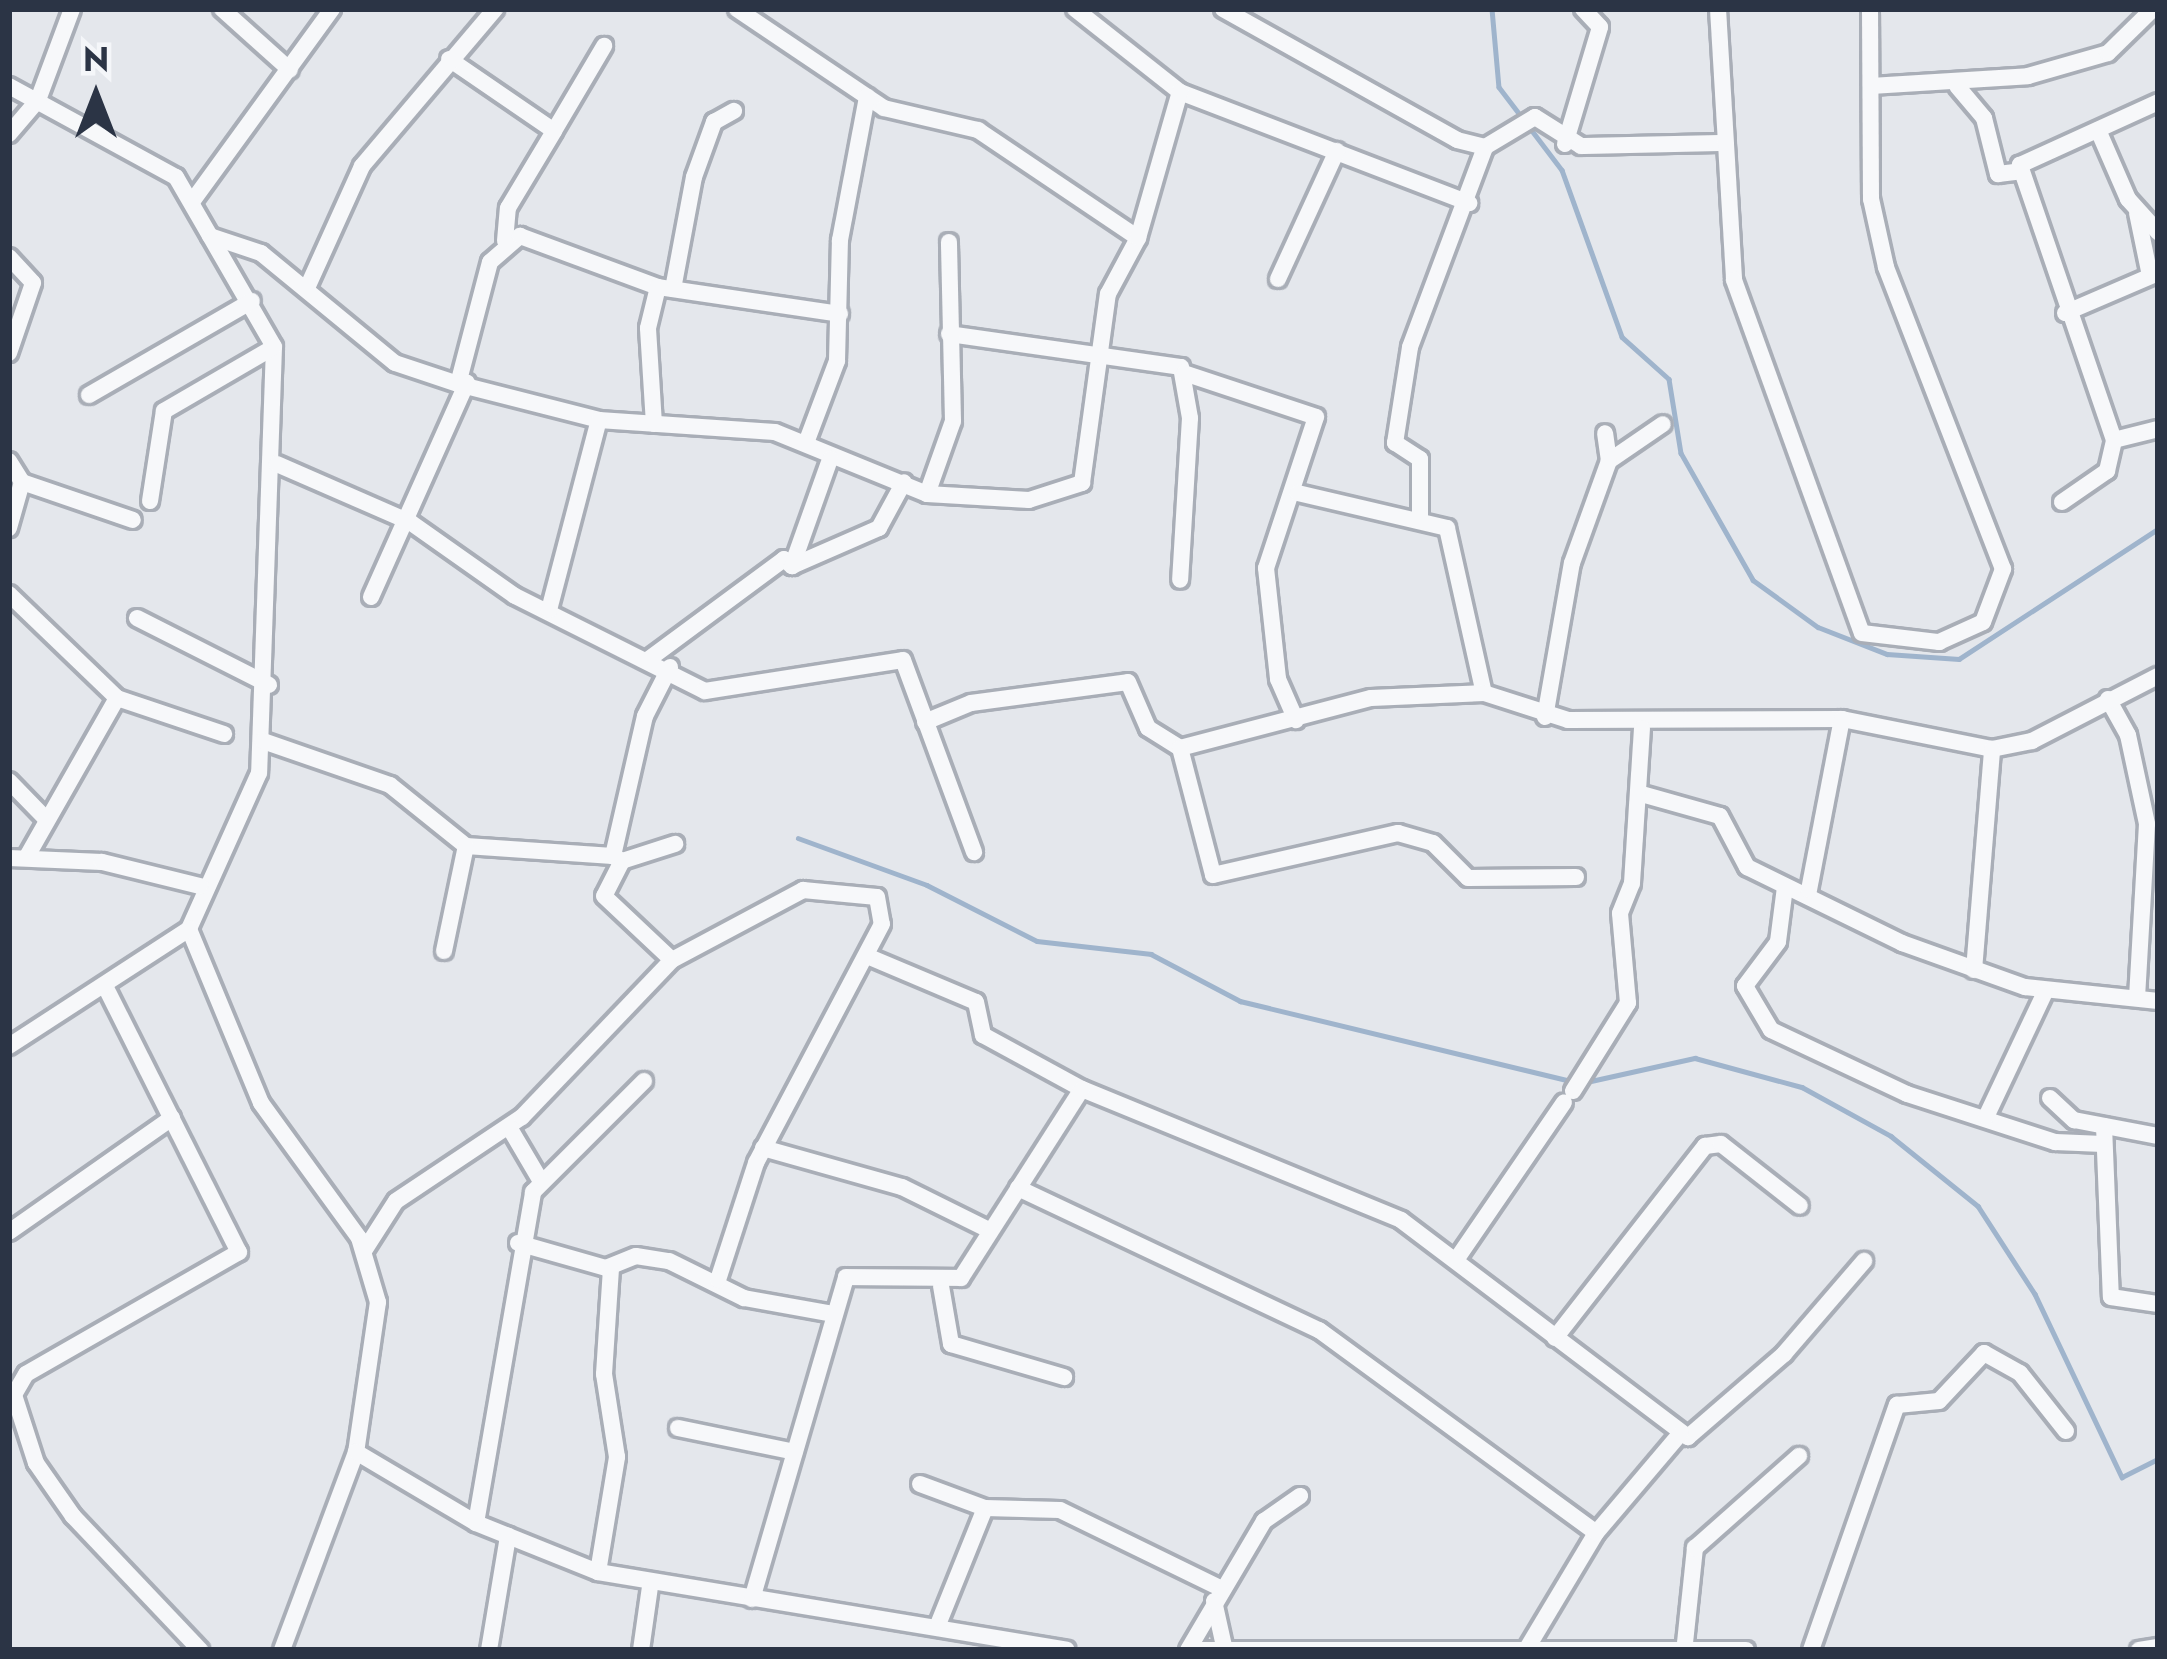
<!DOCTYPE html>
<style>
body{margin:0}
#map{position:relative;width:2167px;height:1659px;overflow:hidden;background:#e4e7ec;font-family:Jost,sans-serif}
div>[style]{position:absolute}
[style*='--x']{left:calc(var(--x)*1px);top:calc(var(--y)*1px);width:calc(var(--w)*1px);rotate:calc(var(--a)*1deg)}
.stream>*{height:4.5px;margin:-2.25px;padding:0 2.25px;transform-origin:2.25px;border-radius:2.25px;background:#9fb4cc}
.roads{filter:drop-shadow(3px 0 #a9aeb7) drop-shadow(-3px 0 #a9aeb7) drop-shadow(0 3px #a9aeb7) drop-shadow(0 -3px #a9aeb7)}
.street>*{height:16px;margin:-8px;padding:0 8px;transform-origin:8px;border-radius:8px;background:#f7f8fa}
span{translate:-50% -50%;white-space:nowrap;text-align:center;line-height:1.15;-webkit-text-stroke:10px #f4f6f9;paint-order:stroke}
.frame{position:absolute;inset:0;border:12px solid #2b3445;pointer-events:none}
.north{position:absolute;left:36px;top:36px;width:120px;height:120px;-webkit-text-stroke:9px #f4f6f9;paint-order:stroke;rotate:0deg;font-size:33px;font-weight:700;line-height:48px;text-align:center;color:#2b3445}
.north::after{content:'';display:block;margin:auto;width:42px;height:54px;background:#2b3445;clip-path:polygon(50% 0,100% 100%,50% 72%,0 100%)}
</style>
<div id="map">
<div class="stream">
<div style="--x:1492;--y:9;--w:78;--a:84.9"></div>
<div style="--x:1499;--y:87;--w:104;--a:52.8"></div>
<div style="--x:1562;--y:170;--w:177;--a:70.2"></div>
<div style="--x:1622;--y:337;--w:63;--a:41.8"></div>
<div style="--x:1669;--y:379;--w:75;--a:80.8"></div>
<div style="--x:1681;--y:453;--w:146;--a:60.4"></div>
<div style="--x:1753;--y:580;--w:80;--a:35.9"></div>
<div style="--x:1818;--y:627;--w:74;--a:21.4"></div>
<div style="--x:1887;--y:654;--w:72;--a:4"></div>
<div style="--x:1959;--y:659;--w:238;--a:-33.2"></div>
<div style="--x:798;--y:838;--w:137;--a:20"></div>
<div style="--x:927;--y:885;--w:123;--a:27"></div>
<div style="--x:1037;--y:941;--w:115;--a:6.5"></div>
<div style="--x:1151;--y:954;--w:101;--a:27.8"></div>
<div style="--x:1240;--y:1001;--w:341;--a:13.6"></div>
<div style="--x:1582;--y:1083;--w:116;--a:-12.5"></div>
<div style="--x:1695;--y:1058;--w:111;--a:15.2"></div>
<div style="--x:1802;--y:1087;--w:102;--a:28.8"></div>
<div style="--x:1891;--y:1136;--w:112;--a:38.8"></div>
<div style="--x:1978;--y:1206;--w:105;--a:57.1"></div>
<div style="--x:2035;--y:1294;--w:203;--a:64.6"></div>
<div style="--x:2122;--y:1477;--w:40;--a:-26.6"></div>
</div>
<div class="roads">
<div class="street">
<div style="--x:222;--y:9;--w:91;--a:41.9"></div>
<div style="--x:737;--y:9;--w:177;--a:34"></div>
<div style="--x:884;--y:108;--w:97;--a:13.2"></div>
<div style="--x:978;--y:130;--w:193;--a:34"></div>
<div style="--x:1075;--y:9;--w:134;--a:38.3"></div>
<div style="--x:1180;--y:92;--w:310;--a:21"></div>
<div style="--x:1223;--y:9;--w:268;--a:29.2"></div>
<div style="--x:1457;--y:140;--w:29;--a:14"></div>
<div style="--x:1485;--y:147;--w:58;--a:-31"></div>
<div style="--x:1535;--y:117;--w:54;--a:32.2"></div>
<div style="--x:1581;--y:146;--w:142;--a:-1.2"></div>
<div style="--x:1718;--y:9;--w:271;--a:86.6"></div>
<div style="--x:1734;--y:280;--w:375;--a:70.1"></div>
<div style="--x:1862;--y:633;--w:78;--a:6.7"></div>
<div style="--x:1939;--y:642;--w:48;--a:-24.4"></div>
<div style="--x:1983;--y:622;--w:57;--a:-69.3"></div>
<div style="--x:2003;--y:569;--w:324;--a:-111.2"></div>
<div style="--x:1886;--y:267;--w:70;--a:-102.4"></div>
<div style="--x:1871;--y:199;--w:190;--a:-90.3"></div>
<div style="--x:449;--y:59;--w:127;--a:34.4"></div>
<div style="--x:554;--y:131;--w:99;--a:-59.5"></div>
<div style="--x:9;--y:86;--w:190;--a:28.6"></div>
<div style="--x:176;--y:177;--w:196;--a:60"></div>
<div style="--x:274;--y:347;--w:426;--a:92"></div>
<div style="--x:259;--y:773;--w:171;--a:114.2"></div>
<div style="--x:189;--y:929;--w:188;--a:67.5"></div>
<div style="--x:261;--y:1103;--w:167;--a:54"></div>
<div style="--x:359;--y:1238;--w:67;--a:73.5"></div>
<div style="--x:378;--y:1302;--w:152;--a:98.3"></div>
<div style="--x:356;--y:1452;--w:211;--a:110.5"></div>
<div style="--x:1871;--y:86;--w:157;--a:-3.6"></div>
<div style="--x:2028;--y:76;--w:83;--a:-16"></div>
<div style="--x:2108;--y:53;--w:63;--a:-44.4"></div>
<div style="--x:1957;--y:86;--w:42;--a:49.8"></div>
<div style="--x:1984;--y:118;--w:58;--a:76"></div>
<div style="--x:1998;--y:174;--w:23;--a:-7"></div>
<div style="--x:2098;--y:130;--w:75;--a:66.5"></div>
<div style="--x:2128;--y:199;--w:45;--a:47.7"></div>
<div style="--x:9;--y:134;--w:45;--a:-49.5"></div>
<div style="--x:38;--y:100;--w:97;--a:-69.5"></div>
<div style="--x:1565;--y:144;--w:122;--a:-73.3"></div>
<div style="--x:1600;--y:27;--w:25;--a:-133"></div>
<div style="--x:194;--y:199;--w:235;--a:-54"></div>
<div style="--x:2137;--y:213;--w:64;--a:78.3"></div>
<div style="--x:210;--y:236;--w:54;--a:18.4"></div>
<div style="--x:261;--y:253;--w:173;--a:39.4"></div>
<div style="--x:395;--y:363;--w:66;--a:18.4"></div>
<div style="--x:458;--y:384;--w:146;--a:14.3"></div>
<div style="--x:599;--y:420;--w:176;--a:3.9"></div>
<div style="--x:775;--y:432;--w:164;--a:22.2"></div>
<div style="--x:927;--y:494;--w:102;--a:3.4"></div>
<div style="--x:1029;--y:500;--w:56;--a:-17.8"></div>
<div style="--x:1082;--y:483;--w:191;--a:-82.2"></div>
<div style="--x:1108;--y:294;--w:64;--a:-61.8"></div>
<div style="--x:1138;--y:238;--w:152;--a:-74"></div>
<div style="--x:505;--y:241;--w:33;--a:-85"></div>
<div style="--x:508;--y:208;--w:90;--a:-59.1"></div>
<div style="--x:9;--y:257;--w:35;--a:47"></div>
<div style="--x:33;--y:283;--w:74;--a:108.9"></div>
<div style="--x:1278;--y:279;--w:141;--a:-65.3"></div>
<div style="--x:307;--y:288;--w:134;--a:-65.7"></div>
<div style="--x:362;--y:166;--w:206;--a:-49.7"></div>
<div style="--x:673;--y:289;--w:114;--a:-79.4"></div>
<div style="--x:694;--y:177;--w:59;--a:-70"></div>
<div style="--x:714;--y:122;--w:23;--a:-29"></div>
<div style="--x:2065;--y:313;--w:101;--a:-23.3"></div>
<div style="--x:949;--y:334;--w:234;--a:8.1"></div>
<div style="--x:1181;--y:367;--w:52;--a:80"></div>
<div style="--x:1190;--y:418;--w:162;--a:93.5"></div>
<div style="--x:1184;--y:373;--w:139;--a:18.4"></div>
<div style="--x:1316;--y:417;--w:159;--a:108.3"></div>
<div style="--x:1266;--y:568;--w:112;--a:83.8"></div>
<div style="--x:1278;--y:679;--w:45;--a:66.3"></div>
<div style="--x:458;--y:384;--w:126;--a:-75.3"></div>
<div style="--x:490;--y:262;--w:40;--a:-41"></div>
<div style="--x:520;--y:236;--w:147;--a:20.3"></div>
<div style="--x:658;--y:287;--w:184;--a:8.4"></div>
<div style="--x:89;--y:395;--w:188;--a:-30"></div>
<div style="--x:654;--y:424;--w:96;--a:-93.6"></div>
<div style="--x:648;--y:328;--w:42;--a:-76.3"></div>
<div style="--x:2114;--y:440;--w:45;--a:-14"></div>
<div style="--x:806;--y:443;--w:88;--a:-69.3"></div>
<div style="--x:837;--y:361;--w:121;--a:-88.6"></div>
<div style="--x:840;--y:240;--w:146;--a:-79.3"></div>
<div style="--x:9;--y:461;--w:25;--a:58"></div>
<div style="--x:22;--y:482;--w:48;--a:105.8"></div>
<div style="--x:1609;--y:461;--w:65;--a:-34.4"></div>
<div style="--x:277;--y:464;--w:145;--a:23.6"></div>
<div style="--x:410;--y:522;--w:128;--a:35.2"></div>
<div style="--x:515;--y:596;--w:212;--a:26.6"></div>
<div style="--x:705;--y:691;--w:200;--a:-8.9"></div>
<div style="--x:903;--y:660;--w:205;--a:69.7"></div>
<div style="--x:22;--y:482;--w:117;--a:18.9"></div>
<div style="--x:1298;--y:493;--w:153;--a:13.2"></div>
<div style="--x:1447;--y:528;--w:169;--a:77.4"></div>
<div style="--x:927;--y:494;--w:77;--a:-70.4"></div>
<div style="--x:953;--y:421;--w:179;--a:-91.3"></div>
<div style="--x:150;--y:501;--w:91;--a:-81.2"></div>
<div style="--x:164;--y:411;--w:127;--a:-30.2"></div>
<div style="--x:2062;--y:502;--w:55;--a:-34.6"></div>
<div style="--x:2107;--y:471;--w:32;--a:-77"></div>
<div style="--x:2114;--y:440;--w:291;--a:-108.9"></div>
<div style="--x:2020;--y:165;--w:152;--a:-24.5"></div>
<div style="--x:1420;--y:521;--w:62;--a:-90"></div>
<div style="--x:1420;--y:459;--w:30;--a:-147"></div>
<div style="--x:1395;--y:443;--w:97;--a:-81.1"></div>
<div style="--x:1410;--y:347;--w:214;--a:-69.4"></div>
<div style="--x:792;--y:566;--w:95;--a:-23.6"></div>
<div style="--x:879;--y:528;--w:52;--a:-61.5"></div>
<div style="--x:9;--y:594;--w:150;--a:43.9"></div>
<div style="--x:117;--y:698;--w:184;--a:119.6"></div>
<div style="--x:371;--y:597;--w:235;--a:-65.9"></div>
<div style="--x:549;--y:610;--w:196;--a:-75.3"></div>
<div style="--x:137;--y:618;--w:148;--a:26.9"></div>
<div style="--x:649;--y:659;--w:168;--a:-36.5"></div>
<div style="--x:784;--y:559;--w:11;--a:41"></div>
<div style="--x:792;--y:566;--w:114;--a:-70.4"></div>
<div style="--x:670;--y:667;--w:55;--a:117"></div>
<div style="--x:645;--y:716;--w:144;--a:102.9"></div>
<div style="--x:613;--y:856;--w:10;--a:29"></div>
<div style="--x:622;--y:861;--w:39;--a:117"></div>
<div style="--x:604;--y:896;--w:93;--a:43.3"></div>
<div style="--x:117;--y:698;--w:113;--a:18.6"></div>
<div style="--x:2108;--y:699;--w:41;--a:60.9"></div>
<div style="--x:2128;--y:735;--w:91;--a:77.9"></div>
<div style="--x:2147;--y:824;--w:174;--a:93.3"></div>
<div style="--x:1545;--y:717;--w:156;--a:-80.1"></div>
<div style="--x:1572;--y:563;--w:109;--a:-70.1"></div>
<div style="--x:1609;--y:461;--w:28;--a:-98"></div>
<div style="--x:925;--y:722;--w:50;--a:-22.4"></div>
<div style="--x:971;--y:703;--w:158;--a:-7.6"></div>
<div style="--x:1128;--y:682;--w:50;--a:66.5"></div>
<div style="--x:1148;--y:728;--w:38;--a:32"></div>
<div style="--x:1180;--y:748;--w:197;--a:-14.7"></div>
<div style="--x:1371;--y:698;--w:113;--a:-2.5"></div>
<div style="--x:1484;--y:693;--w:88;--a:17.8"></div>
<div style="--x:1568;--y:720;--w:274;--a:-0.2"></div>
<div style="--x:1842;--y:719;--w:153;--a:11.3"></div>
<div style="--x:1992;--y:749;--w:41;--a:-11.3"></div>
<div style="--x:2032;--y:741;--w:142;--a:-27.3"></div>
<div style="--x:263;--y:741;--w:134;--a:19.1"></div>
<div style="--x:390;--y:785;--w:97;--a:38.8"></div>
<div style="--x:466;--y:846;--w:147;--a:3.9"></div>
<div style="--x:1180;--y:748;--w:131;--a:75.4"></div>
<div style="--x:1213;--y:875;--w:190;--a:-12.8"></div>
<div style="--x:1398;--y:833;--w:36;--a:16"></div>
<div style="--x:1433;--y:843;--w:49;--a:45"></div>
<div style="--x:1468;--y:878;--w:108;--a:-0.5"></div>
<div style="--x:9;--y:781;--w:52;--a:45.8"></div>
<div style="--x:1638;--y:793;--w:85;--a:15.7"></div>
<div style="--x:1720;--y:816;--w:58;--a:62.1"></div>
<div style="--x:1747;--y:867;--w:173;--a:26.1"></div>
<div style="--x:1902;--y:943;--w:131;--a:19.7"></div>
<div style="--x:2025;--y:987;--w:134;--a:6"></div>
<div style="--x:9;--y:858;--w:93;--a:2.5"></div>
<div style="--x:102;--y:862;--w:101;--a:13.8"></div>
<div style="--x:622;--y:861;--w:56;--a:-17.8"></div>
<div style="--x:1785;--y:887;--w:55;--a:97.3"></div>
<div style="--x:1778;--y:942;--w:55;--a:126.9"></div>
<div style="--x:1745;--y:986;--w:51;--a:59.4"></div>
<div style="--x:1771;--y:1030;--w:150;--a:25.2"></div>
<div style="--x:1907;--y:1094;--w:156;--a:18"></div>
<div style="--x:2055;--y:1142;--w:48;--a:2.4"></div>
<div style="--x:1809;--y:890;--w:174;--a:-79.1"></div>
<div style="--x:444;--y:951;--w:107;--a:-78.2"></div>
<div style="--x:867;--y:956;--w:118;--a:22.9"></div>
<div style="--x:976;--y:1002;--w:34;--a:78"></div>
<div style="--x:983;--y:1035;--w:113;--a:28.6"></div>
<div style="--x:1082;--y:1089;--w:345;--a:22.3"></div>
<div style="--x:1401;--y:1220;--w:360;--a:37.1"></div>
<div style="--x:1688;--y:1437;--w:127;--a:-40.8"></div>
<div style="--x:1784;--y:1354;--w:123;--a:-49.3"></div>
<div style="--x:1974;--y:970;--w:222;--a:-85.3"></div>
<div style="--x:105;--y:986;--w:298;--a:63.3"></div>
<div style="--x:239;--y:1252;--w:245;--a:150.2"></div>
<div style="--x:26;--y:1374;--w:24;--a:120"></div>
<div style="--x:14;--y:1395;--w:71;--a:72.1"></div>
<div style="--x:36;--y:1463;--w:65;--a:55.1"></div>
<div style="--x:73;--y:1516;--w:185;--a:46.5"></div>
<div style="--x:9;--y:1046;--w:215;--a:-33"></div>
<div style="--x:1573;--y:1091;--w:104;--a:-58"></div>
<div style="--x:1628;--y:1003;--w:90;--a:-95.1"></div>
<div style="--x:1620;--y:913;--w:32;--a:-68"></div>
<div style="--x:1632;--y:883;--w:155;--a:-86.3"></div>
<div style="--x:2050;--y:1098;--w:33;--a:43"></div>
<div style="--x:2074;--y:1120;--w:86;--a:10.8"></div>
<div style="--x:1986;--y:1117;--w:140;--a:-64.7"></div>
<div style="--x:2104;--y:1126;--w:171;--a:87.7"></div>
<div style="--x:2111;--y:1297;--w:48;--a:8.5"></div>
<div style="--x:509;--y:1127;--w:59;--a:59.5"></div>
<div style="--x:763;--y:1148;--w:144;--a:15.7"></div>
<div style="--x:902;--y:1187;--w:95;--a:26.3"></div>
<div style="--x:1018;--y:1188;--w:333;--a:25.3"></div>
<div style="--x:1319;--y:1330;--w:343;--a:36.2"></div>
<div style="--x:9;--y:1232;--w:199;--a:-35"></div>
<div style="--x:518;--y:1243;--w:91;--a:15.9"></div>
<div style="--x:606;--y:1268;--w:32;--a:-22"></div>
<div style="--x:636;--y:1256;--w:33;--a:9"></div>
<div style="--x:669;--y:1261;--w:84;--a:26.3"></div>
<div style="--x:744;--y:1298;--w:90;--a:10.2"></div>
<div style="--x:364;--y:1251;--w:59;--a:-57.4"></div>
<div style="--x:396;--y:1201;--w:151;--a:-33.7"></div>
<div style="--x:522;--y:1117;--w:217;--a:-46.3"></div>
<div style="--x:672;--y:960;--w:149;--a:-28.1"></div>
<div style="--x:803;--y:890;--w:74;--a:5.4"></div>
<div style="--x:877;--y:897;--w:27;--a:80"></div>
<div style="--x:882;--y:924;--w:270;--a:117.8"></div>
<div style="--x:756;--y:1163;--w:123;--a:108"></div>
<div style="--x:1456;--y:1260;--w:191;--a:-55.6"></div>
<div style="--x:941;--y:1286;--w:59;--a:80.2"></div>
<div style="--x:951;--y:1344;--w:118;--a:16.3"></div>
<div style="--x:1555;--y:1338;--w:244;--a:-52"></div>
<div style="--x:1705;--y:1146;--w:16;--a:-7"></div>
<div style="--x:1721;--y:1144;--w:100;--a:38.1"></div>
<div style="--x:678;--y:1428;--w:119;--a:11.6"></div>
<div style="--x:356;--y:1452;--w:139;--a:30.6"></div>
<div style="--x:476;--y:1523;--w:131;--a:21.9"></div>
<div style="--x:598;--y:1572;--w:475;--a:9.4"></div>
<div style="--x:920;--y:1484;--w:69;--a:20.3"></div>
<div style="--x:985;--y:1508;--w:75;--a:1.5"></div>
<div style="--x:1060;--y:1510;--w:180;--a:26"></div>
<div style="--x:476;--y:1523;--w:336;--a:-80.2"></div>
<div style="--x:533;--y:1192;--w:157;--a:-45"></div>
<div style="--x:598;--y:1572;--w:117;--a:-80.6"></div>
<div style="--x:617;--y:1457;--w:84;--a:-98.9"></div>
<div style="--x:604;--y:1374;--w:106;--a:-86.2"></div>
<div style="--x:752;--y:1599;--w:335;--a:-73.7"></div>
<div style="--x:846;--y:1277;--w:115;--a:0.5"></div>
<div style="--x:961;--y:1278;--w:224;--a:-57.4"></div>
<div style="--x:1214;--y:1601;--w:46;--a:77.5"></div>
<div style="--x:937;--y:1627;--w:128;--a:-68"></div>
<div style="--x:1685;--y:1643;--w:96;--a:-84"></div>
<div style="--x:1695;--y:1548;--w:139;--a:-41.5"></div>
<div style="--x:489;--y:1650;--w:116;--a:-80.5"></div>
<div style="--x:641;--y:1650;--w:64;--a:-81.9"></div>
<div style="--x:1188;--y:1650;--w:150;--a:-59.5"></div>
<div style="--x:1264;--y:1521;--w:44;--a:-34.8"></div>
<div style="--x:1189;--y:1650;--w:557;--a:0"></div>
<div style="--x:1526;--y:1650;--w:136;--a:-59.1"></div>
<div style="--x:1596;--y:1533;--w:130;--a:-49.7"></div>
<div style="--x:1811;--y:1650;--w:260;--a:-70.7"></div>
<div style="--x:1897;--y:1405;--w:42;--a:-5.4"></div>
<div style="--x:1939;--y:1401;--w:66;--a:-46.8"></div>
<div style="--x:1984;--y:1353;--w:41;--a:29.1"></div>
<div style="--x:2020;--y:1373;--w:74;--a:51.6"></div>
<div style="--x:2139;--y:1650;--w:19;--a:-9"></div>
</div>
</div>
<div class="frame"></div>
<div class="north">N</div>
</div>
